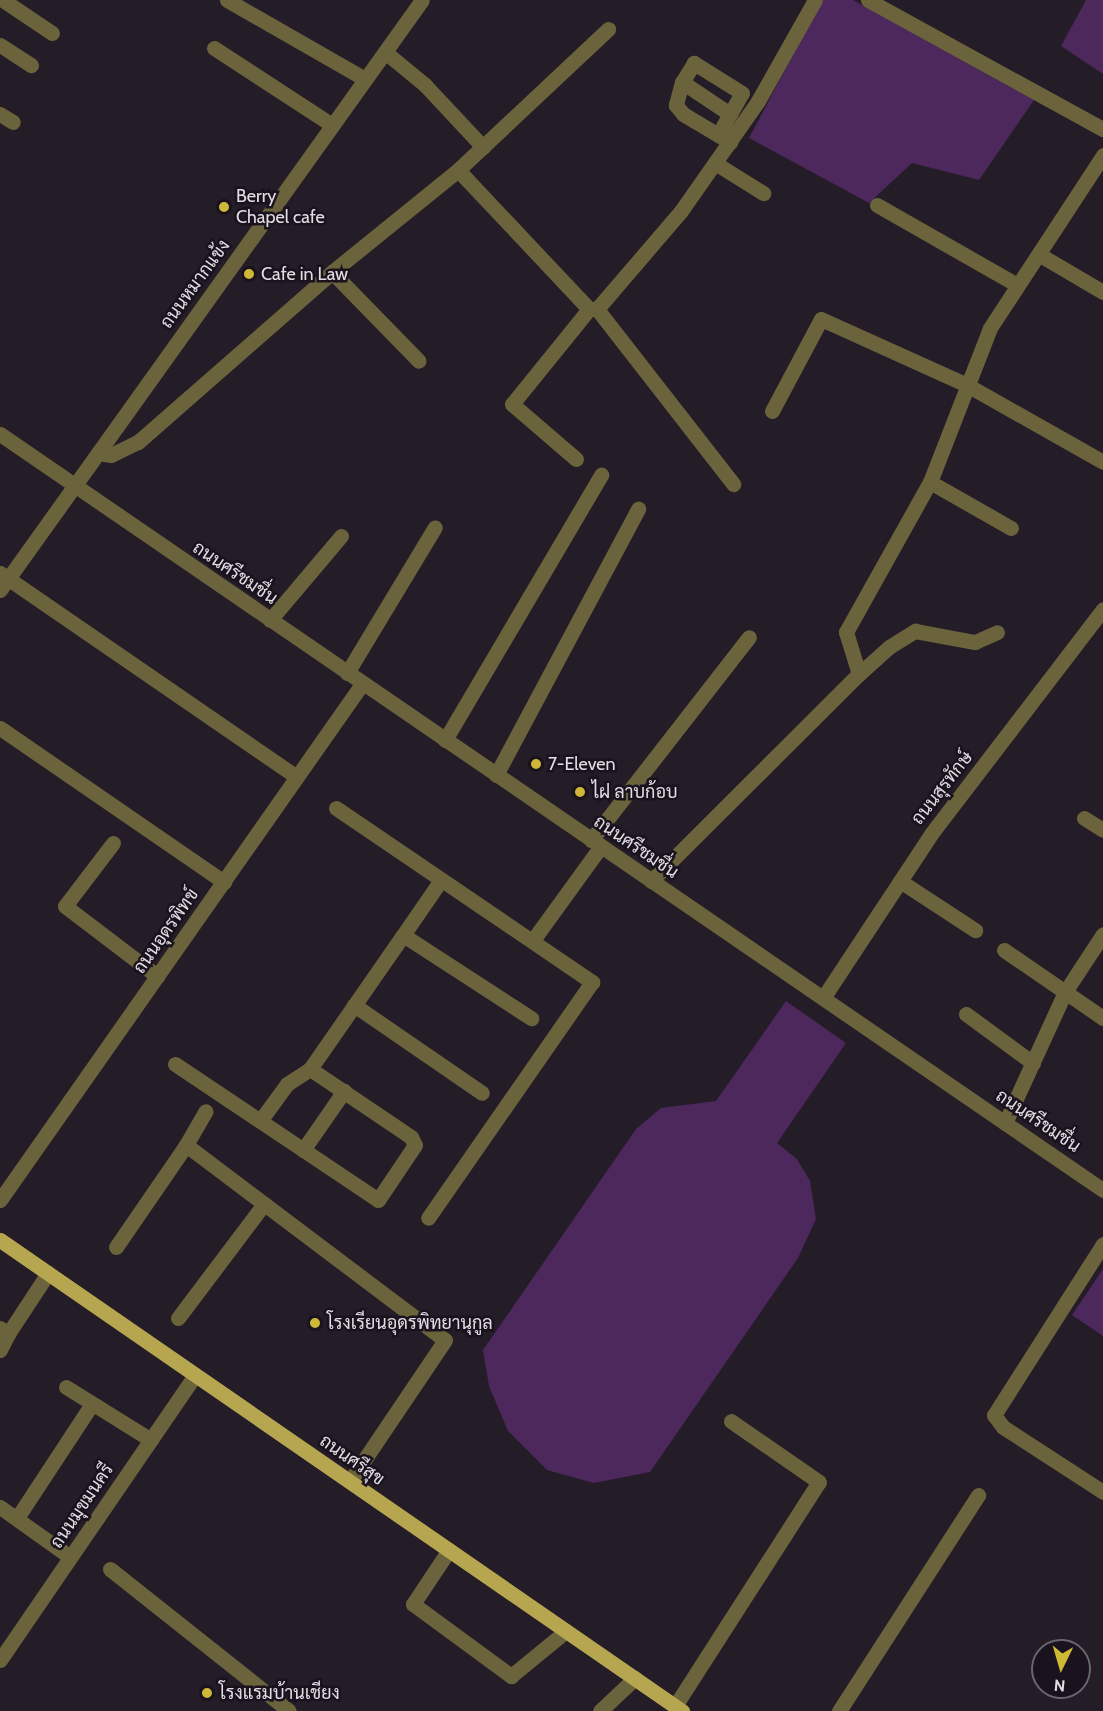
<!DOCTYPE html>
<meta charset="utf-8">
<style>
body{margin:0}
#map{position:relative;width:1103px;height:1711px;overflow:hidden;background:#241c27;font-family:Cabin,Sarabun,sans-serif}
div>[style]{position:absolute}
[style*='--x']{left:calc(var(--x)*1px);top:calc(var(--y)*1px);width:calc(var(--w)*1px);rotate:calc(var(--a)*1deg)}
.green>*{inset:0;background:#4c285d}
.minor>*{height:15px;margin:-7.5px;padding:0 7.5px;transform-origin:7.5px;border-radius:7.5px;background:#6a633b}
.major>*{height:15px;margin:-7.5px;padding:0 7.5px;transform-origin:7.5px;border-radius:7.5px;background:#b7a650}
.dots>*{width:16px;height:16px;translate:-50% -50%;box-sizing:border-box;border:3px solid #1a131e;border-radius:50%}
span{translate:-50% -50%;white-space:nowrap;text-align:center;line-height:1.15;-webkit-text-stroke:5px #1a131e;paint-order:stroke}
.poi-label{font-size:18px;color:#e2dde5}
.left{translate:0 -50%;text-align:left}
.street-label{font-size:18px;color:#e2dde5}
.north{position:absolute;left:1031px;top:1639px;width:60px;height:60px;box-sizing:border-box;background:#1a131e;border:2px solid #6a646e;border-radius:50%;rotate:185deg;font-size:16px;font-weight:700;line-height:24px;text-align:center;color:#e2dde5}
.north::after{content:'';display:block;margin:auto;width:21px;height:27px;background:#cfb837;clip-path:polygon(50% 0,100% 100%,50% 72%,0 100%)}
</style>
<div id="map">
<div class="green">
<div style="clip-path:polygon(822px 0,853px 0,1034px 100px,979px 180px,912px 163px,869px 203px,749px 138px)"></div>
<div style="clip-path:polygon(1086px 0,1103px 0,1103px 74px,1061px 46px)"></div>
<div style="clip-path:polygon(786px 1001px,846px 1043px,777px 1143px,797px 1159px,810px 1181px,816px 1219px,798px 1258px,650px 1472px,594px 1483px,547px 1470px,508px 1431px,489px 1386px,483px 1350px,636px 1129px,661px 1108px,716px 1101px)"></div>
<div style="clip-path:polygon(1103px 1269px,1103px 1336px,1072px 1315px)"></div>
</div>
<div class="minor">
<div style="--x:3;--y:0;--w:59;--a:34"></div>
<div style="--x:227;--y:0;--w:159;--a:29.8"></div>
<div style="--x:868;--y:0;--w:268;--a:28.8"></div>
<div style="--x:0;--y:45;--w:37;--a:33"></div>
<div style="--x:214;--y:48;--w:141;--a:33.1"></div>
<div style="--x:385;--y:52;--w:52;--a:39.5"></div>
<div style="--x:425;--y:85;--w:85;--a:46.9"></div>
<div style="--x:682;--y:82;--w:58;--a:33.7"></div>
<div style="--x:0;--y:114;--w:15;--a:32"></div>
<div style="--x:718;--y:135;--w:48;--a:-60.3"></div>
<div style="--x:742;--y:93;--w:57;--a:-148"></div>
<div style="--x:694;--y:63;--w:22;--a:122"></div>
<div style="--x:682;--y:82;--w:24;--a:105"></div>
<div style="--x:676;--y:105;--w:11;--a:52"></div>
<div style="--x:683;--y:114;--w:55;--a:30.8"></div>
<div style="--x:715;--y:163;--w:57;--a:32"></div>
<div style="--x:458;--y:170;--w:191;--a:46.7"></div>
<div style="--x:589;--y:309;--w:8;--a:0"></div>
<div style="--x:597;--y:309;--w:129;--a:-49.4"></div>
<div style="--x:681;--y:211;--w:134;--a:-55"></div>
<div style="--x:758;--y:101;--w:116;--a:-60.6"></div>
<div style="--x:877;--y:205;--w:161;--a:29.7"></div>
<div style="--x:1040;--y:255;--w:73;--a:30.4"></div>
<div style="--x:332;--y:272;--w:124;--a:45.7"></div>
<div style="--x:597;--y:309;--w:222;--a:52.1"></div>
<div style="--x:772;--y:411;--w:104;--a:-62"></div>
<div style="--x:821;--y:319;--w:160;--a:24.3"></div>
<div style="--x:967;--y:385;--w:156;--a:29.5"></div>
<div style="--x:0;--y:434;--w:1337;--a:34.43"></div>
<div style="--x:98;--y:453;--w:13;--a:9"></div>
<div style="--x:111;--y:455;--w:30;--a:-26"></div>
<div style="--x:138;--y:442;--w:258;--a:-41.2"></div>
<div style="--x:332;--y:272;--w:162;--a:-39"></div>
<div style="--x:458;--y:170;--w:206;--a:-43.2"></div>
<div style="--x:576;--y:459;--w:84;--a:-139.3"></div>
<div style="--x:512;--y:404;--w:122;--a:-51"></div>
<div style="--x:930;--y:482;--w:93;--a:29.6"></div>
<div style="--x:0;--y:573;--w:360;--a:34.5"></div>
<div style="--x:0;--y:590;--w:725;--a:-54.43"></div>
<div style="--x:270;--y:620;--w:110;--a:-49.8"></div>
<div style="--x:347;--y:673;--w:170;--a:-58.9"></div>
<div style="--x:859;--y:674;--w:40;--a:-42"></div>
<div style="--x:889;--y:647;--w:31;--a:-32"></div>
<div style="--x:915;--y:631;--w:61;--a:10.4"></div>
<div style="--x:975;--y:642;--w:24;--a:-24"></div>
<div style="--x:0;--y:728;--w:272;--a:34.5"></div>
<div style="--x:445;--y:740;--w:308;--a:-59.5"></div>
<div style="--x:496;--y:775;--w:302;--a:-61.9"></div>
<div style="--x:336;--y:808;--w:310;--a:34.2"></div>
<div style="--x:592;--y:982;--w:287;--a:124.8"></div>
<div style="--x:1084;--y:818;--w:22;--a:32"></div>
<div style="--x:591;--y:840;--w:257;--a:-52.1"></div>
<div style="--x:113;--y:843;--w:79;--a:127.3"></div>
<div style="--x:65;--y:906;--w:116;--a:37.3"></div>
<div style="--x:441;--y:880;--w:67;--a:124.6"></div>
<div style="--x:403;--y:935;--w:153;--a:33"></div>
<div style="--x:651;--y:881;--w:293;--a:-44.9"></div>
<div style="--x:859;--y:674;--w:44;--a:-107.2"></div>
<div style="--x:846;--y:632;--w:172;--a:-60.8"></div>
<div style="--x:930;--y:482;--w:165;--a:-68.7"></div>
<div style="--x:990;--y:328;--w:207;--a:-56.8"></div>
<div style="--x:900;--y:881;--w:90;--a:33.2"></div>
<div style="--x:533;--y:940;--w:116;--a:-54.1"></div>
<div style="--x:1004;--y:950;--w:120;--a:34.5"></div>
<div style="--x:823;--y:998;--w:196;--a:-56.6"></div>
<div style="--x:931;--y:834;--w:283;--a:-52.6"></div>
<div style="--x:354;--y:1005;--w:155;--a:34.5"></div>
<div style="--x:966;--y:1014;--w:83;--a:36.2"></div>
<div style="--x:175;--y:1064;--w:244;--a:33.8"></div>
<div style="--x:378;--y:1200;--w:66;--a:-56.1"></div>
<div style="--x:415;--y:1145;--w:9;--a:-117"></div>
<div style="--x:411;--y:1137;--w:122;--a:-146"></div>
<div style="--x:260;--y:1121;--w:46;--a:-53.9"></div>
<div style="--x:287;--y:1084;--w:27;--a:-33"></div>
<div style="--x:310;--y:1069;--w:163;--a:-55.2"></div>
<div style="--x:1005;--y:1123;--w:144;--a:-65.4"></div>
<div style="--x:1065;--y:992;--w:69;--a:-56.8"></div>
<div style="--x:186;--y:1145;--w:39;--a:-60"></div>
<div style="--x:303;--y:1150;--w:72;--a:-55.2"></div>
<div style="--x:0;--y:1200;--w:630;--a:-54.95"></div>
<div style="--x:1103;--y:1244;--w:203;--a:122.5"></div>
<div style="--x:994;--y:1415;--w:15;--a:53"></div>
<div style="--x:1003;--y:1427;--w:119;--a:33"></div>
<div style="--x:116;--y:1247;--w:124;--a:-55.5"></div>
<div style="--x:186;--y:1145;--w:324;--a:37"></div>
<div style="--x:445;--y:1340;--w:170;--a:124"></div>
<div style="--x:178;--y:1318;--w:143;--a:-53"></div>
<div style="--x:0;--y:1328;--w:10;--a:37"></div>
<div style="--x:8;--y:1334;--w:18;--a:117"></div>
<div style="--x:8;--y:1334;--w:73;--a:-56.7"></div>
<div style="--x:66;--y:1387;--w:100;--a:31.9"></div>
<div style="--x:0;--y:1507;--w:86;--a:35.5"></div>
<div style="--x:17;--y:1518;--w:136;--a:-56.7"></div>
<div style="--x:449;--y:1550;--w:65;--a:123.7"></div>
<div style="--x:413;--y:1604;--w:122;--a:36.3"></div>
<div style="--x:511;--y:1676;--w:71;--a:-39.3"></div>
<div style="--x:110;--y:1569;--w:228;--a:38.4"></div>
<div style="--x:0;--y:1660;--w:345;--a:-55.6"></div>
<div style="--x:675;--y:1706;--w:266;--a:-57.3"></div>
<div style="--x:819;--y:1482;--w:107;--a:-145.3"></div>
<div style="--x:600;--y:1711;--w:48;--a:-43.3"></div>
<div style="--x:839;--y:1711;--w:257;--a:-57.2"></div>
</div>
<div class="major">
<div style="--x:0;--y:1240;--w:829;--a:34.63"></div>
</div>
<div class="dots">
<div style="left:224px;top:207px;background:#cfb837"></div>
<div style="left:249px;top:274px;background:#cfb837"></div>
<div style="left:536px;top:764px;background:#cfb837"></div>
<div style="left:580px;top:792px;background:#cfb837"></div>
<div style="left:315px;top:1323px;background:#cfb837"></div>
<div style="left:207px;top:1693px;background:#cfb837"></div>
</div>
<div class="poi-label">
<span class="left" style="left:236px;top:207px">Berry<br>Chapel cafe</span>
<span class="left" style="left:261px;top:274px">Cafe in Law</span>
<span class="left" style="left:548px;top:764px">7-Eleven</span>
<span class="left" style="left:592px;top:792px">ไฝ ลาบก้อบ</span>
<span class="left" style="left:327px;top:1323px">โรงเรียนอุดรพิทยานุกูล</span>
<span class="left" style="left:219px;top:1693px">โรงแรมบ้านเชียง</span>
</div>
<div class="street-label">
<span style="left:195px;top:284px;rotate:-54deg">ถนนหมากแข้ง</span>
<span style="left:235px;top:573px;rotate:34deg">ถนนศรีชมชื่น</span>
<span style="left:942px;top:788px;rotate:-52deg">ถนนสุรทักษ์</span>
<span style="left:636px;top:847px;rotate:34deg">ถนนศรีชมชื่น</span>
<span style="left:166px;top:931px;rotate:-55deg">ถนนอุดรพิทข์</span>
<span style="left:1038px;top:1121px;rotate:34deg">ถนนศรีชมชื่น</span>
<span style="left:352px;top:1460px;rotate:35deg">ถนนศรีสุข</span>
<span style="left:82px;top:1506px;rotate:-56deg">ถนนมุขมนครี</span>
</div>
<div class="north">N</div>
</div>
